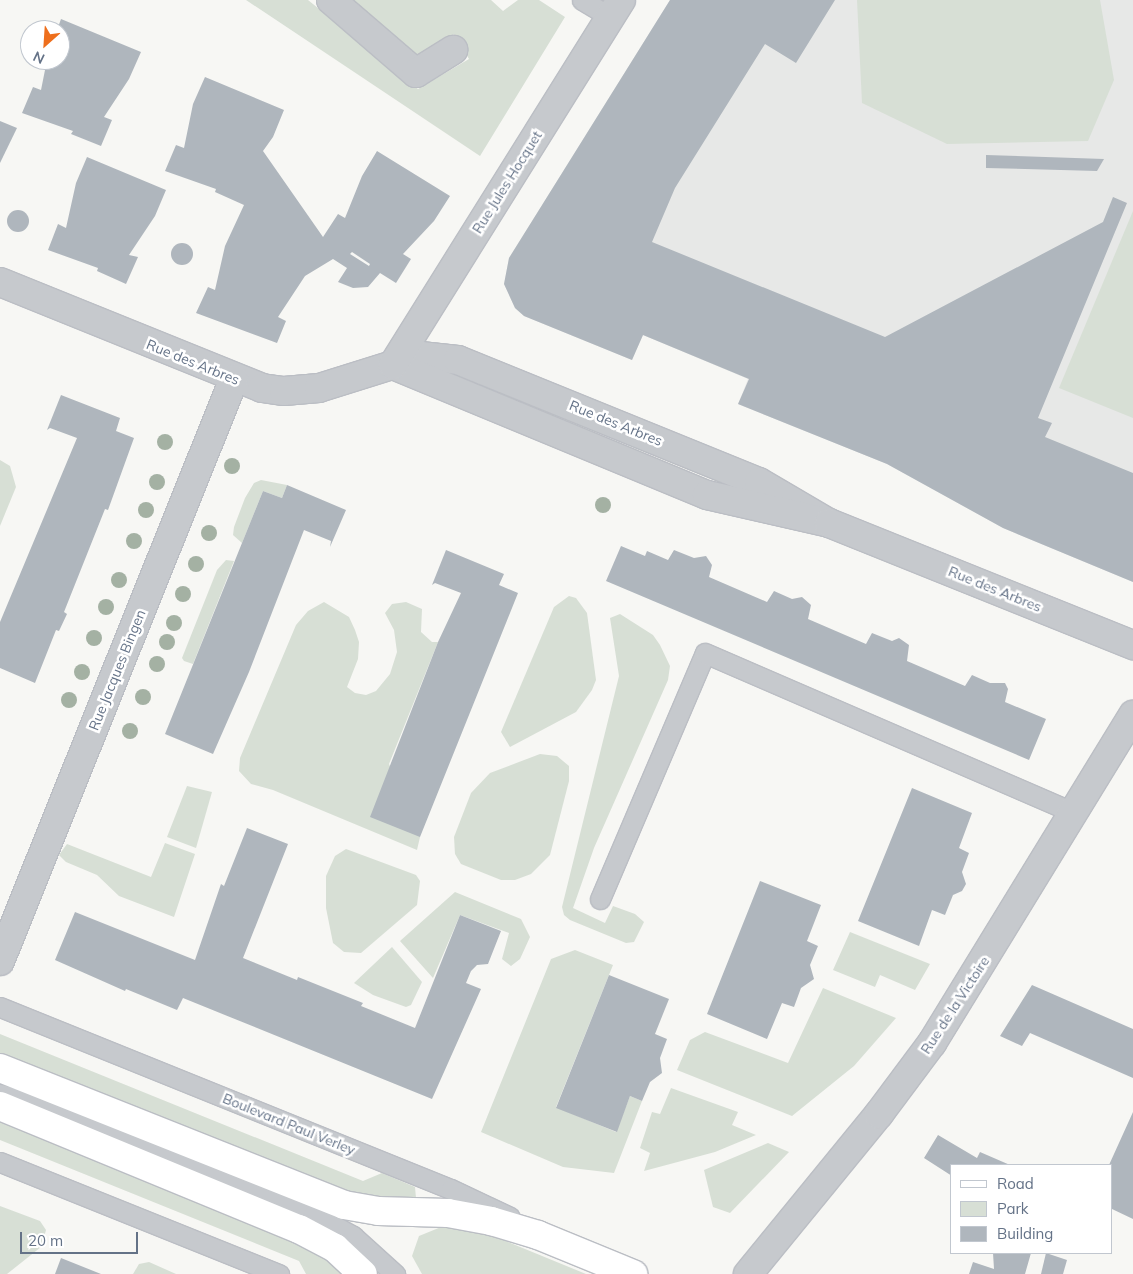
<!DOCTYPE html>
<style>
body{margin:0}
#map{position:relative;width:1133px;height:1274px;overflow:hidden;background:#f7f7f4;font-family:Mulish,sans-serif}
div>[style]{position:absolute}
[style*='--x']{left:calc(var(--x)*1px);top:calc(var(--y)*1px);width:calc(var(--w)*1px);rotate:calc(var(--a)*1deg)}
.built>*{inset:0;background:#e7e8e7}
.green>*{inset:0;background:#d7dfd5}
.building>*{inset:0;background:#afb6bd}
.round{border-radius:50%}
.roads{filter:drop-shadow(1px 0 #bbbec4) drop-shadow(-1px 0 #bbbec4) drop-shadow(0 1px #bbbec4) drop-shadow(0 -1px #bbbec4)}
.service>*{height:19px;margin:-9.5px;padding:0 9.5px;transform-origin:9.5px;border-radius:9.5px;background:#c6c9cd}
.pedestrian>*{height:28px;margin:-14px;padding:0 14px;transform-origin:14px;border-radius:14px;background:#c6c9cd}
.minor>*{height:28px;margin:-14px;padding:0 14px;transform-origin:14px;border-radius:14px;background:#c6c9cd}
.secondary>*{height:28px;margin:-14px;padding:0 14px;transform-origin:14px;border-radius:14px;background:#fff}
.trees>*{width:16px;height:16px;margin:-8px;border-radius:50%;background:#a4b1a3}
span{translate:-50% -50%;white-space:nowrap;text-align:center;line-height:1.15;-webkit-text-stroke:5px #fff;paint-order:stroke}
.street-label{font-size:14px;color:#647287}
.legend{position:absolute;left:950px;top:1164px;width:162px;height:90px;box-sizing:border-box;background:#fff;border:1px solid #c1c7cf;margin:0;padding:6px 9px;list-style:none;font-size:15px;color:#647287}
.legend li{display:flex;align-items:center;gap:10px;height:25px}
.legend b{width:25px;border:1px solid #c1c7cf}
.north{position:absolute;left:20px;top:20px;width:50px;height:50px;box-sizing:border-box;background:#fff;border:1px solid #c1c7cf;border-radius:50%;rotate:206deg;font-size:14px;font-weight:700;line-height:20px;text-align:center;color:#647287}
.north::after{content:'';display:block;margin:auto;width:18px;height:22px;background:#ee6f1d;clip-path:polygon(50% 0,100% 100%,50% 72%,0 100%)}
.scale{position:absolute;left:20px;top:1232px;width:118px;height:22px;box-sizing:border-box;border:2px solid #647287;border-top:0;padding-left:6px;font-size:15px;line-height:18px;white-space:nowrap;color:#647287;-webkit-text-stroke:4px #fff;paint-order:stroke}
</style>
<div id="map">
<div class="built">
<div style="clip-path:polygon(670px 0,1133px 0,1133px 582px,1003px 528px,887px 464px,738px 404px,748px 379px,643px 335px,632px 360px,524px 316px,515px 308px,504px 284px,509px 258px)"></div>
</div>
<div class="green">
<div style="clip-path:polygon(246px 0,308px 0,418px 89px,469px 59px,454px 34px,414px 57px,353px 0,491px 0,503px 11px,518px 0,539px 0,565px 17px,480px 156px)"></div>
<div style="clip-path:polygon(857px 0,1100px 0,1114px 80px,1088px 141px,947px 144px,862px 103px)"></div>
<div style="clip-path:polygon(1133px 211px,1133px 418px,1059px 388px)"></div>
<div style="clip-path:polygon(0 460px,10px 466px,16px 487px,0 526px)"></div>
<div style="clip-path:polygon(261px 480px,287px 485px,282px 498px,263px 491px,242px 543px,233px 535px,234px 527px,245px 498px,254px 483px)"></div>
<div style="clip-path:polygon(226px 560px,234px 561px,193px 664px,184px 661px,182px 658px,217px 570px)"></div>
<div style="clip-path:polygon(569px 596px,576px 598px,587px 613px,596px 680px,592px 690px,576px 712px,510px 747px,501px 732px,554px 607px)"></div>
<div style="clip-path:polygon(324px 602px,349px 617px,355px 630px,359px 642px,358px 659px,347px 687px,355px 693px,366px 695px,376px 691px,390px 674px,397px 652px,394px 630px,385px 613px,392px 604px,406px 602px,422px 609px,421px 632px,432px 642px,438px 642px,389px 764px,420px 837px,417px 850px,273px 790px,251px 784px,239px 771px,240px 758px,296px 625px,308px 611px)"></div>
<div style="clip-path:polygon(620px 614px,653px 635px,660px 645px,670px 666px,668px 680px,594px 848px,573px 908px,605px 923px,613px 906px,635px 914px,644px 922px,634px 942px,626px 943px,570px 920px,564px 915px,562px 907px,619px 676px,610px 618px)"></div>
<div style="clip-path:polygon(540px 754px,557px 756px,569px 766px,569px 781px,550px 855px,531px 874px,515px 880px,501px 880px,461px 864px,455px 854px,454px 837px,471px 793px,490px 773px)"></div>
<div style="clip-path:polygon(187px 786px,212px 792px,196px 848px,167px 837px)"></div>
<div style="clip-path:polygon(165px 843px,195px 854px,174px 917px,119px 896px,97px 875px,66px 862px,59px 855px,67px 844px,151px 877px)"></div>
<div style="clip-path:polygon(346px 849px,416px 875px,420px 881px,417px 905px,361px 953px,344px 952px,333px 943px,326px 908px,326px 876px,335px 856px)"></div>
<div style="clip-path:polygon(455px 892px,521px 919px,530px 937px,520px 959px,511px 966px,502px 959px,509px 933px,460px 915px,433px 978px,400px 941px)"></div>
<div style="clip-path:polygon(850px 932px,930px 964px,915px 990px,880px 975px,875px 987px,833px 970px)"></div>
<div style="clip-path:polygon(392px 947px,422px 982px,411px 1005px,406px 1007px,373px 995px,354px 983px)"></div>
<div style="clip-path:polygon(575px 950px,613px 965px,556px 1107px,616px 1132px,630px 1096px,642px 1101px,614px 1173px,563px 1167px,481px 1132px,551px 959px)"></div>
<div style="clip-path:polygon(823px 988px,896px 1018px,854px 1066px,792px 1116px,677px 1070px,690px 1040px,705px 1032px,788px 1063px)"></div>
<div style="clip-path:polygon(0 1034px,363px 1181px,382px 1173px,415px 1187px,416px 1198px,413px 1201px,351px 1196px,0 1056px)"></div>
<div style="clip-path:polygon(671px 1088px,738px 1112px,732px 1125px,756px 1135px,715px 1152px,644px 1171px,650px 1153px,640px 1148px,652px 1112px,660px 1114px)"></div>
<div style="clip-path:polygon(0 1119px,301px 1241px,350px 1274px,306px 1274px,299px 1261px,0 1140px)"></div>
<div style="clip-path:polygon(768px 1143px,789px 1152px,730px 1213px,713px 1207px,704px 1170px)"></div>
<div style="clip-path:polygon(0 1206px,40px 1221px,46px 1230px,41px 1247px,7px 1274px,0 1274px)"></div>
<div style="clip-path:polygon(446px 1225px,486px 1233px,586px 1274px,422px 1274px,412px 1256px,419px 1236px)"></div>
<div style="clip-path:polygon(149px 1262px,176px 1274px,133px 1274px,139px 1264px)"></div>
</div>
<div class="building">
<div style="clip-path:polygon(670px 0,835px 0,796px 63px,765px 44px,675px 188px,652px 242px,885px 337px,1103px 222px,1113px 197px,1127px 203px,1038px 418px,1052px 423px,1045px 437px,1133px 473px,1133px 582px,1003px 528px,887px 464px,738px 404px,749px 379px,643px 335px,632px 360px,524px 316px,515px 308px,504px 284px,509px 258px)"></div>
<div style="clip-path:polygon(61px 19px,141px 52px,129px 79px,104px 117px,112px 120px,101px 146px,71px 134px,73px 131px,22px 113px,33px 87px,41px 90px,47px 60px,60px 60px,60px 30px,57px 30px)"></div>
<div style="clip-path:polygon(evenodd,205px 77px,284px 110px,273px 137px,263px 151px,323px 237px,338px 214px,345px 218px,362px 176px,377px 151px,450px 196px,434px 221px,403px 254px,411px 259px,396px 283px,380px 273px,368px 287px,353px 288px,338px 282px,347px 268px,333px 259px,305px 276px,278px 317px,286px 321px,277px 343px,196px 313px,208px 287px,215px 290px,225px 246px,244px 205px,215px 192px,216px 189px,165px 171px,176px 145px,184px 148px,193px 104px,205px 77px,352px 252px,370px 264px,369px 266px,350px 254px,352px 252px)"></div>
<div style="clip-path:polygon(0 121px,17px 128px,0 163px)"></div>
<div style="clip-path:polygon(986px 155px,1104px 159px,1097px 171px,986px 168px)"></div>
<div style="clip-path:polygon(87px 157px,166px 190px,155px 216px,129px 255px,138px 257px,126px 284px,97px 271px,98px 268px,48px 250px,58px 224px,66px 228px,76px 183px)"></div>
<div class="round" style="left:7px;top:210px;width:22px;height:22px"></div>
<div class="round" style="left:171px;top:243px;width:22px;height:22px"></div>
<div style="clip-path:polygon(61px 395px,120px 418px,116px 431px,134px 438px,108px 510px,105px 509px,64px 612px,67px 614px,59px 631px,56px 630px,35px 683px,0 668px,0 622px,77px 438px,50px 428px,47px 430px)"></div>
<div style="clip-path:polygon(287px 485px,346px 510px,330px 547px,331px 541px,304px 530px,249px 672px,213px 754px,165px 734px,263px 491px,282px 498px)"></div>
<div style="clip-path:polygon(621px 546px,645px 556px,647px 551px,668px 560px,674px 550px,694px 558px,706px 556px,712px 565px,709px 577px,767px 602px,774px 591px,792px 599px,802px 597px,811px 605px,808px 619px,866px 644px,872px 633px,892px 641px,899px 638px,909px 645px,907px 661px,965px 686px,972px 675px,990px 683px,1005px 683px,1008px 689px,1005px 702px,1046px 719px,1029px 760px,606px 581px)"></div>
<div style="clip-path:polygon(446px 550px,504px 574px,499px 585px,518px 593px,420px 837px,370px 817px,438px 642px,461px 593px,435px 583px,432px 585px)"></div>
<div style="clip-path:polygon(912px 788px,972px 813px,959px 848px,969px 853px,962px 872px,966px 884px,962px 891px,953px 895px,945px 915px,932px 910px,919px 946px,858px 921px)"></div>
<div style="clip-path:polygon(247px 828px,288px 844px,243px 958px,297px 980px,298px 977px,363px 1003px,361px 1006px,415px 1028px,460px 915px,501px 931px,488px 964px,477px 965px,471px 971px,466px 983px,481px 989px,432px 1099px,183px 998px,177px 1010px,126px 989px,125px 991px,55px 960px,75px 912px,195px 960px,221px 884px,224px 886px)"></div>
<div style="clip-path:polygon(760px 881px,821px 905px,807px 941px,818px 946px,810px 965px,814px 979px,801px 988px,794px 1007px,782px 1003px,767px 1039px,707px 1014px)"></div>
<div style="clip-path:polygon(609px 975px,669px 999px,655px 1034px,667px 1039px,660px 1058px,662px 1073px,650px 1082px,642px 1101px,630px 1096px,617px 1132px,556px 1108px)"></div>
<div style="clip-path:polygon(1032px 985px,1133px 1029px,1133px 1078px,1030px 1033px,1022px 1046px,1000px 1036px)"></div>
<div style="clip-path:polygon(1133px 1112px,1133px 1219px,1112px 1209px,1112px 1165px,1109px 1165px)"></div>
<div style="clip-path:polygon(938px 1135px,977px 1158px,980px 1152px,1010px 1165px,952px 1165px,952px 1176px,924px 1158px)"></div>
<div style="clip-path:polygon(993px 1253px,1031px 1253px,1025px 1274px,969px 1274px,973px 1262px,994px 1269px)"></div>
<div style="clip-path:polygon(1046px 1253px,1067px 1260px,1063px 1274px,1041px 1274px)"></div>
<div style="clip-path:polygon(61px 1258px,101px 1274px,55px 1274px)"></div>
</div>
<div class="roads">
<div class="service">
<div style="--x:582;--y:0;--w:33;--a:31"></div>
<div style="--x:600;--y:899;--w:267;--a:-66.9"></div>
<div style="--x:705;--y:653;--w:401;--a:23.4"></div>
<div style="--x:0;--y:1007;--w:486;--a:22"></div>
<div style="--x:451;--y:1189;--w:65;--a:25.4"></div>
<div style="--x:0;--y:1094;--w:55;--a:14.8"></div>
<div style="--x:53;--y:1108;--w:281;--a:22.2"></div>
<div style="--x:313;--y:1214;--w:46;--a:28.8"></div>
<div style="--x:353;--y:1236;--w:57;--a:42.1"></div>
<div style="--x:0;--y:1162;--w:301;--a:21.9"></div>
</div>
<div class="pedestrian">
<div style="--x:331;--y:0;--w:112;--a:40.7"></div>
<div style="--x:416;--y:73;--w:44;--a:-31.9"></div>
</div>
<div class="minor">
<div style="--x:0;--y:282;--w:283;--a:22"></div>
<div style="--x:262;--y:388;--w:22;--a:8"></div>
<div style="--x:284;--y:391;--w:35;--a:-5"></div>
<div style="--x:319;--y:388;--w:107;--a:-17.4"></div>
<div style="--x:421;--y:356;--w:37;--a:6"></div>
<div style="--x:458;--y:360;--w:325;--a:22.1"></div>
<div style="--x:759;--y:482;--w:81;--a:30.4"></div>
<div style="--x:393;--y:365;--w:340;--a:22.5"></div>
<div style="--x:707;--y:495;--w:125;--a:12.9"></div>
<div style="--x:829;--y:523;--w:328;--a:21.9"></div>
<div style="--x:393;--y:365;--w:430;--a:-58"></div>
<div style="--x:0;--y:961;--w:627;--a:-68.1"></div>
<div style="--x:748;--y:1274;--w:207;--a:-50.7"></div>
<div style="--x:879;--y:1114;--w:89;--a:-53.3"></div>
<div style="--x:932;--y:1043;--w:385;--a:-58.5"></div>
</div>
<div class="secondary">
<div style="--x:0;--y:1068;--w:370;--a:21.7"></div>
<div style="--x:344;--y:1205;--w:35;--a:10"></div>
<div style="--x:378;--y:1211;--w:70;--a:1.6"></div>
<div style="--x:448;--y:1213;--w:44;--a:10.5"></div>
<div style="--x:491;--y:1221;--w:49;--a:16.6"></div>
<div style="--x:538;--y:1235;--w:103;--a:22.3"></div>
<div style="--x:0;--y:1106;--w:323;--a:22.4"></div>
<div style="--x:299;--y:1229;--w:41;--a:27.8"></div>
<div style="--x:335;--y:1248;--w:38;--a:43"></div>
</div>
</div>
<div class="trees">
<div style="left:165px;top:442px"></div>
<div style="left:232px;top:466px"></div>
<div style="left:157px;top:482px"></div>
<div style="left:603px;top:505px"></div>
<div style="left:146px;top:510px"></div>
<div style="left:209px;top:533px"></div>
<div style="left:134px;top:541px"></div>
<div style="left:196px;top:564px"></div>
<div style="left:119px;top:580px"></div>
<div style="left:183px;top:594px"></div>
<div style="left:106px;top:607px"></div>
<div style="left:174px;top:623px"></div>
<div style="left:94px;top:638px"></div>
<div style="left:167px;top:642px"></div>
<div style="left:157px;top:664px"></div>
<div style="left:82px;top:672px"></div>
<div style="left:143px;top:697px"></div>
<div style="left:69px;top:700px"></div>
<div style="left:130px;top:731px"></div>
</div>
<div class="street-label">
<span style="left:507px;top:182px;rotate:-58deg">Rue Jules Hocquet</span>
<span style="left:193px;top:362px;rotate:22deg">Rue des Arbres</span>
<span style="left:616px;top:423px;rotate:22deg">Rue des Arbres</span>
<span style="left:995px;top:589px;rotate:22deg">Rue des Arbres</span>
<span style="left:117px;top:670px;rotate:-68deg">Rue Jacques Bingen</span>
<span style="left:955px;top:1005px;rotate:-57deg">Rue de la Victoire</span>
<span style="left:289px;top:1124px;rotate:22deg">Boulevard Paul Verley</span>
</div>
<ul class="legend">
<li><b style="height:6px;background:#fff"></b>Road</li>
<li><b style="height:14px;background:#d7dfd5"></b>Park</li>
<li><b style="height:14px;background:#afb6bd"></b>Building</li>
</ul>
<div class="north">N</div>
<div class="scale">20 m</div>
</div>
